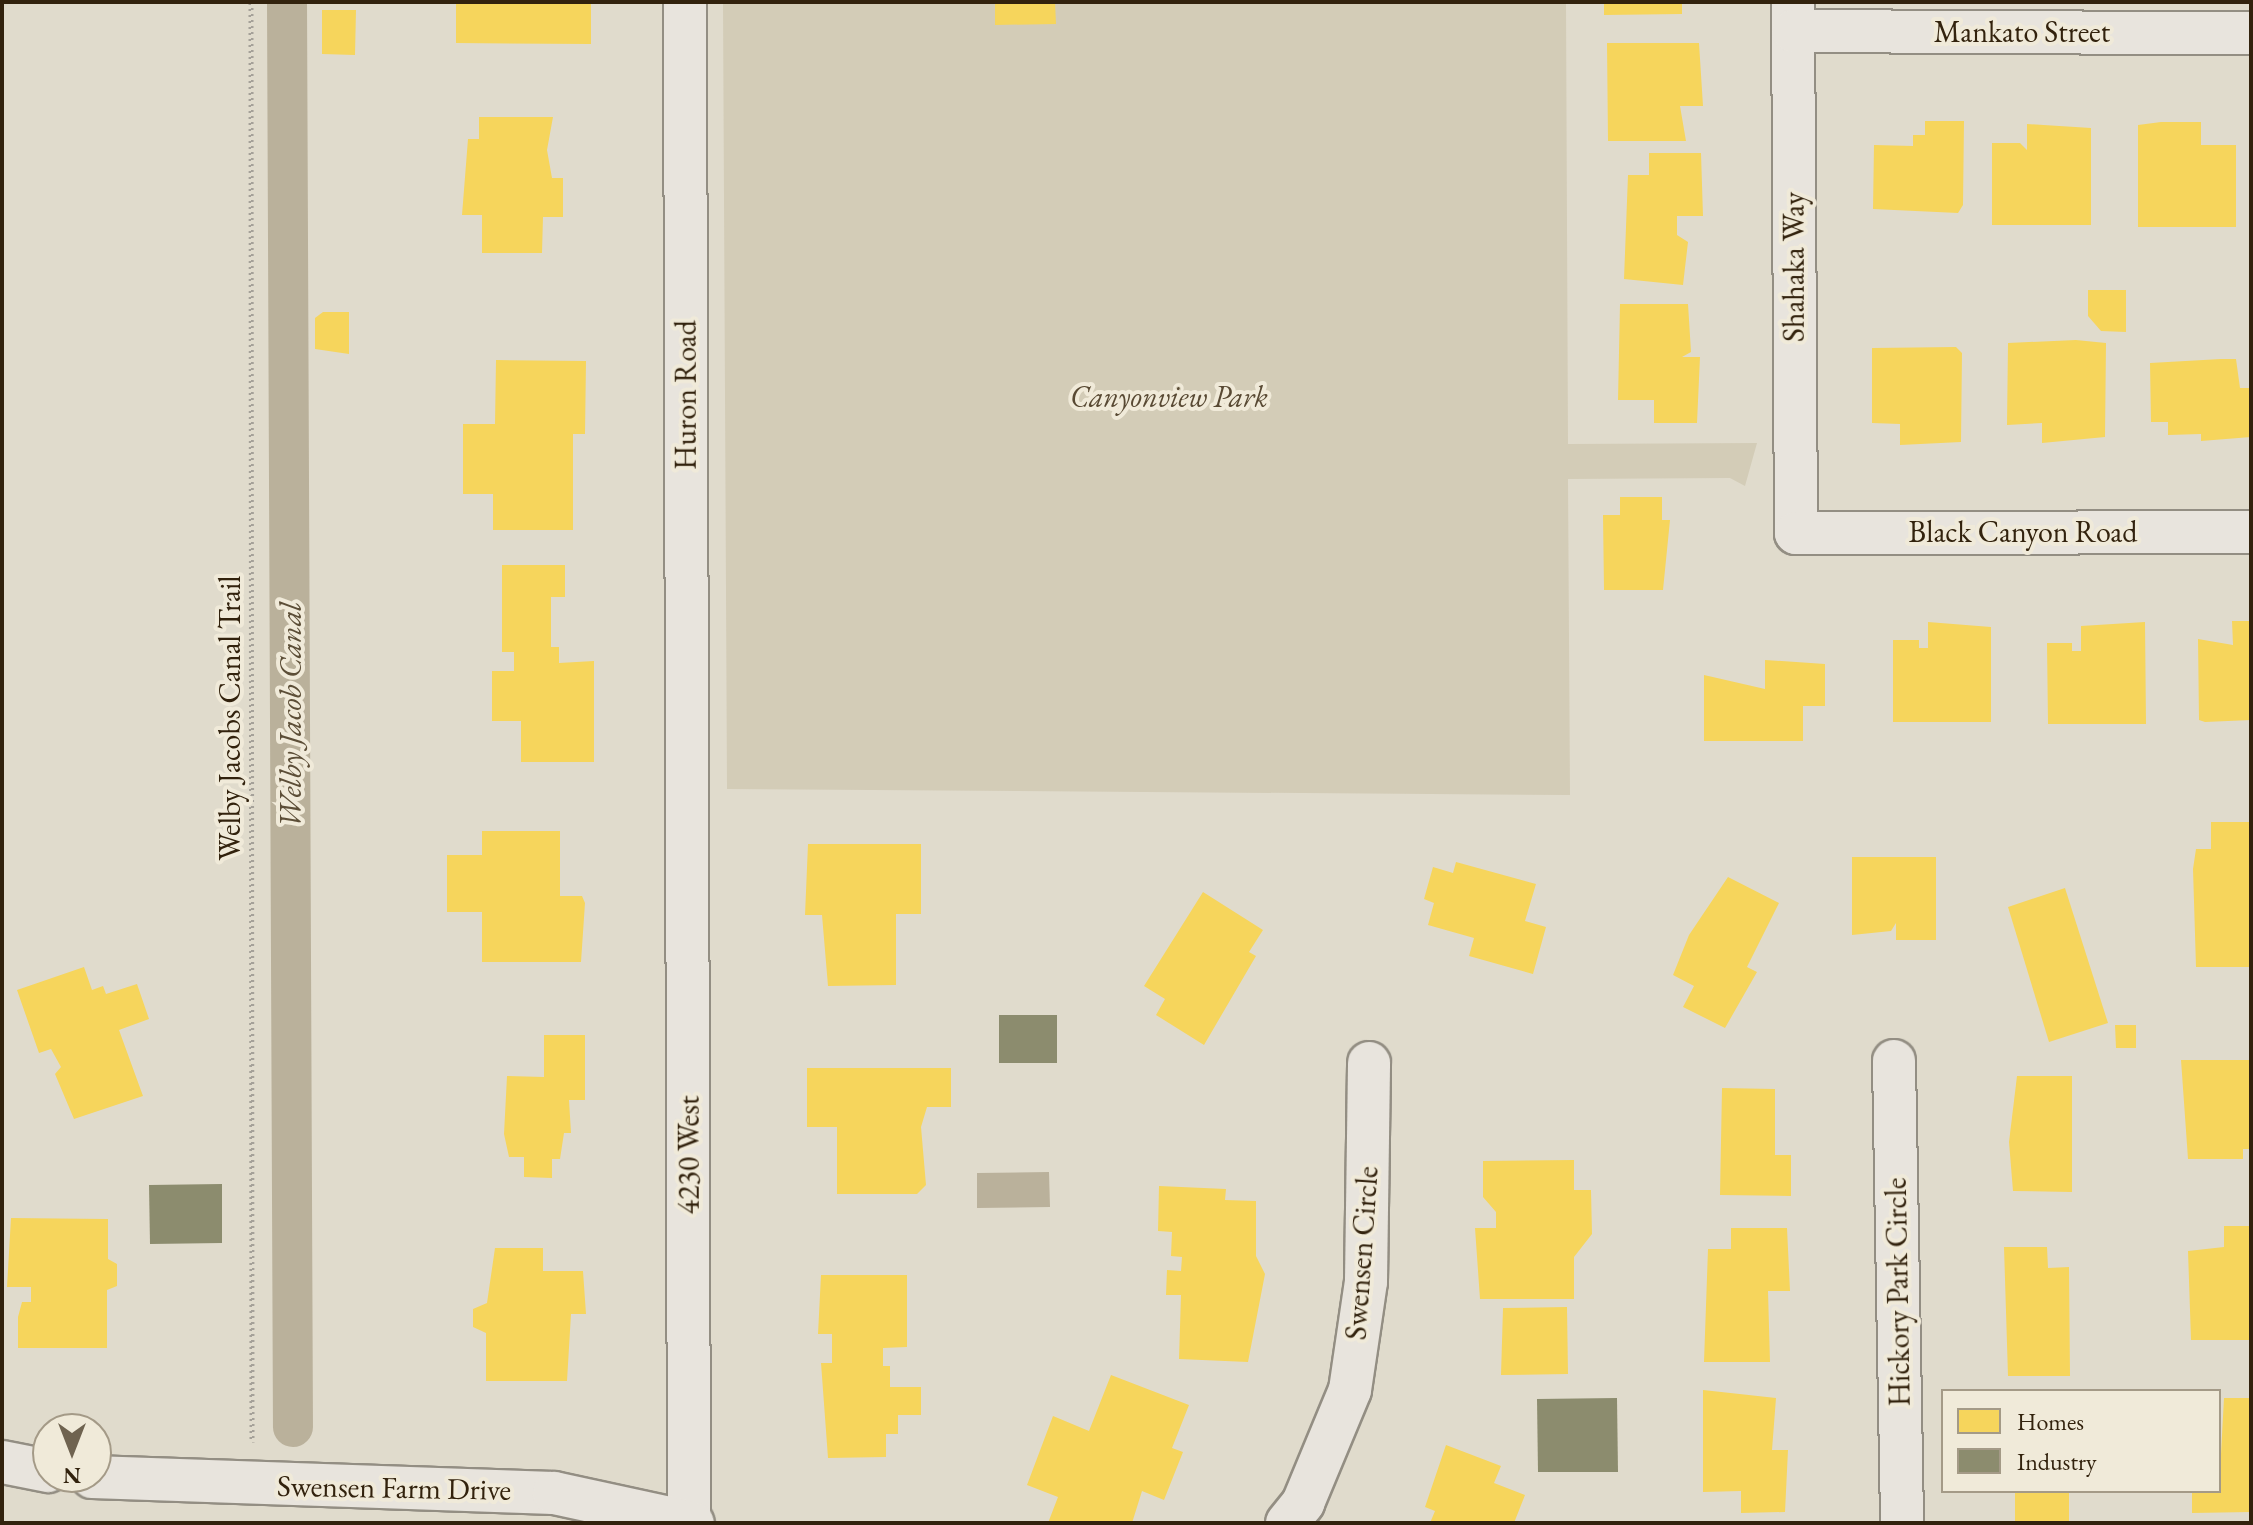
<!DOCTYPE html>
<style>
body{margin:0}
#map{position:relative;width:2253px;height:1525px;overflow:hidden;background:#e0dbcc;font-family:"EB Garamond",serif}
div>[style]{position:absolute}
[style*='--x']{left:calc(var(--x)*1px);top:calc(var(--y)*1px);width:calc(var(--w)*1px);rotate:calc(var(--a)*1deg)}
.green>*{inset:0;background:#d3ccb7}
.water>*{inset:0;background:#bab19b}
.homes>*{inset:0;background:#f6d55c}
.industry>*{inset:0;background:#8c8c6e}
.canal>*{height:40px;margin:-20px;padding:0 20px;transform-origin:20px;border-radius:20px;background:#bab19b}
.path>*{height:5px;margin-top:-2.5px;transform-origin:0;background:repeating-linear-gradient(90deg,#a5a199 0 2px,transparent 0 6px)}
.roads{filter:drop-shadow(2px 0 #938e83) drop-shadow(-2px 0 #938e83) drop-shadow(0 2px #938e83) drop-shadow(0 -2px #938e83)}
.minor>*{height:42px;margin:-21px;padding:0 21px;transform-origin:21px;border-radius:21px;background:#e8e4dd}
span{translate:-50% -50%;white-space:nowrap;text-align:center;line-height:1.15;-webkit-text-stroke:8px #f0ead9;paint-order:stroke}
.street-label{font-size:30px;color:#32220d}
.park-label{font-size:30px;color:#584933;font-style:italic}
.water-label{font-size:32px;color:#5c4e37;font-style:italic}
.frame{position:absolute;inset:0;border:4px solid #32220d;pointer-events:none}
.legend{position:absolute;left:1941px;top:1389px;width:280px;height:104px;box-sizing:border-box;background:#f0ead9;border:2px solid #a49a87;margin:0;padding:10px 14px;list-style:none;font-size:24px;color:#32220d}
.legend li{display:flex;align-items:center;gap:16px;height:40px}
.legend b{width:40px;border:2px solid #a49a87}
.north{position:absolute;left:32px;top:1413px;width:80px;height:80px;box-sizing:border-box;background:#f0ead9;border:2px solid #a49a87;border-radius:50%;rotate:180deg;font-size:22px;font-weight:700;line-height:32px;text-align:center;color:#32220d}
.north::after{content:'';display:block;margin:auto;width:28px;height:36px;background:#6f6350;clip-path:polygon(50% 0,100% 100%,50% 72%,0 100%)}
</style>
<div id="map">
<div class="green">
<div style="clip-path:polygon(723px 2px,1566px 2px,1568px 444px,1757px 443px,1745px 486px,1730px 478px,1568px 479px,1570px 795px,727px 789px)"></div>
</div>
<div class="water">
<div style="clip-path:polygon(1049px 1172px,1050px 1207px,977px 1208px,977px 1173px)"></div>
</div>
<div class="homes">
<div style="clip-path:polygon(456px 2px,591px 2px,591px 44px,456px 43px)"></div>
<div style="clip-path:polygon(995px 2px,1055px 2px,1056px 24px,995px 25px)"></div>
<div style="clip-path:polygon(1604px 2px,1682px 2px,1682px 14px,1604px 15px)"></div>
<div style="clip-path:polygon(322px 10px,356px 10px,355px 55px,322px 54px)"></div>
<div style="clip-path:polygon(1607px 43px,1699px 43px,1703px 106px,1680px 106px,1686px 141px,1608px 141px)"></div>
<div style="clip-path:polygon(479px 117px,553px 117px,547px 150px,552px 178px,563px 178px,563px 217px,543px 217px,542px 253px,482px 253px,482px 215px,462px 215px,468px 139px,479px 139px)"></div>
<div style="clip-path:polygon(1925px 121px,1964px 121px,1963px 205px,1958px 213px,1873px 209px,1874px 145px,1913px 146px,1913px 135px,1925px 135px)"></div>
<div style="clip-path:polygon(2161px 122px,2201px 122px,2201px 145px,2236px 145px,2236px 227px,2138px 227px,2138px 125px)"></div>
<div style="clip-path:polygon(2027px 124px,2091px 128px,2091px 225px,1992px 225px,1992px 143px,2020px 143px,2027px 150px)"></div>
<div style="clip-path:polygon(1649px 153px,1701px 153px,1703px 216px,1677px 216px,1677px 235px,1688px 242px,1683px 285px,1624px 279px,1628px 175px,1649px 175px)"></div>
<div style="clip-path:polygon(2088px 290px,2126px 290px,2126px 332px,2101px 331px,2088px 316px)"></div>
<div style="clip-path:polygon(1620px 304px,1688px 304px,1691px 352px,1682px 357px,1700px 357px,1697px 423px,1654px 423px,1654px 400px,1618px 400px)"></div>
<div style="clip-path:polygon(323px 312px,349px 312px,349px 354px,315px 349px,315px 318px)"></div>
<div style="clip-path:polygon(2076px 340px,2106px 343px,2105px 437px,2042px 443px,2042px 423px,2007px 425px,2008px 343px)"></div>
<div style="clip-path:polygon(1956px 347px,1962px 353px,1961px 442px,1900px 445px,1900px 424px,1872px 423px,1872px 348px)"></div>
<div style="clip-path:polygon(2221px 359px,2236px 359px,2240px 388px,2251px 388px,2251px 437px,2201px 441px,2201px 434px,2168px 435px,2168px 422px,2151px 422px,2150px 363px)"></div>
<div style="clip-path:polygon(496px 360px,586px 361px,585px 434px,573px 434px,573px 530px,493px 530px,493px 494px,463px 494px,463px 424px,495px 424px)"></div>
<div style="clip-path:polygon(1620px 497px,1662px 497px,1662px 520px,1670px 520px,1663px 590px,1604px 590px,1603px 515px,1620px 515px)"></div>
<div style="clip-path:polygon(502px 565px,565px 565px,565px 597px,551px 597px,551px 647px,559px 647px,559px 663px,594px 661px,594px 762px,521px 762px,521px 721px,492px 721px,492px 671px,514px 671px,514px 652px,502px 652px)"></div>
<div style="clip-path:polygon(2232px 621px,2251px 621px,2251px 720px,2205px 722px,2199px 720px,2198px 639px,2233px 645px)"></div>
<div style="clip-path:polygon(1928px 622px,1991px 627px,1991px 722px,1893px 722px,1893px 640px,1919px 640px,1919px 648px,1928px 648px)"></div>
<div style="clip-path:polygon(2145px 622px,2146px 724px,2048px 724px,2047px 643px,2072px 643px,2072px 651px,2081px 651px,2081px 626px)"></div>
<div style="clip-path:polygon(1765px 660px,1825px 664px,1825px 706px,1803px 706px,1803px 741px,1704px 741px,1704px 675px,1765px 689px)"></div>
<div style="clip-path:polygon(2211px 822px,2251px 822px,2251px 967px,2196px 967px,2193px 869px,2196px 849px,2211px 849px)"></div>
<div style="clip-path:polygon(482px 831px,560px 831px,560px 896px,582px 896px,585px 903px,581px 962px,482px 962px,482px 912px,447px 912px,447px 855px,482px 855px)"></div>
<div style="clip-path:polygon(808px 844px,921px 844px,921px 914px,896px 914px,896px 985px,828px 986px,822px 915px,805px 915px)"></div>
<div style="clip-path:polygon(1852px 857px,1936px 857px,1936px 940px,1896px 940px,1896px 923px,1891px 931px,1852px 935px)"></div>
<div style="clip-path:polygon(1456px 862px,1536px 884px,1525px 921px,1546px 927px,1533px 974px,1469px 956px,1474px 938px,1428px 925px,1434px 903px,1424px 899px,1433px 867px,1453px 873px)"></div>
<div style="clip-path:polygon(1728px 877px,1779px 903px,1747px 967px,1757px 972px,1725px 1028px,1683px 1007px,1694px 986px,1673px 975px,1689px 935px)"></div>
<div style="clip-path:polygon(2065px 888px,2108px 1023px,2049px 1042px,2008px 907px)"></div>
<div style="clip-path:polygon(1203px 892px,1263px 930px,1249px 952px,1256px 956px,1204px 1045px,1156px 1015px,1165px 999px,1144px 986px)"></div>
<div style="clip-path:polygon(84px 967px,92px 990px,103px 986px,106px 994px,137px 984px,149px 1019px,119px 1030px,143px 1096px,74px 1119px,55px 1074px,61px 1067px,51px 1049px,39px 1053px,17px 990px)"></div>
<div style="clip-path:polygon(2115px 1025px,2136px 1025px,2136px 1048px,2116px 1048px)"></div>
<div style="clip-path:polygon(544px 1035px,585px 1035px,585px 1100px,569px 1100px,571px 1133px,564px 1133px,560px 1159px,552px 1159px,552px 1178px,524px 1177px,524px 1157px,509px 1157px,504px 1134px,507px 1076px,544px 1077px)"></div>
<div style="clip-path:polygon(2181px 1060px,2251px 1060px,2251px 1149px,2243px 1149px,2243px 1159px,2188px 1159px)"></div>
<div style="clip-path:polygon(807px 1068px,951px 1068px,951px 1107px,927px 1107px,921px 1127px,926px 1185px,917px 1194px,837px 1194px,837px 1127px,807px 1127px)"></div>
<div style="clip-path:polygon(2017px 1076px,2072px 1076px,2072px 1192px,2013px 1191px,2009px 1142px)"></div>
<div style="clip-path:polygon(1722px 1088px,1775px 1089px,1775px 1155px,1791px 1155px,1791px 1196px,1720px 1195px)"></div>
<div style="clip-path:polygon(1574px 1160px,1574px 1190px,1591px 1190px,1592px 1234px,1574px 1257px,1574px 1299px,1480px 1299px,1475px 1228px,1496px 1228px,1496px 1212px,1483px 1197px,1483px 1161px)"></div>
<div style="clip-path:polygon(1159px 1186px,1226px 1189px,1225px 1200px,1256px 1201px,1256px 1256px,1265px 1274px,1248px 1362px,1179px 1359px,1181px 1295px,1166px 1295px,1167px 1270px,1181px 1271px,1182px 1257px,1171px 1256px,1172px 1232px,1158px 1231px)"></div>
<div style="clip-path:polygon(11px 1218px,108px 1219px,108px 1259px,117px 1264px,117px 1286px,107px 1290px,107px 1348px,18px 1348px,18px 1317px,22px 1302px,31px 1302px,31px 1287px,7px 1287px)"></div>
<div style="clip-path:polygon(2224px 1226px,2251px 1226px,2251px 1340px,2191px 1340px,2188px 1251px,2224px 1247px)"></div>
<div style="clip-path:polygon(1731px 1228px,1787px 1228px,1790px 1291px,1768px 1291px,1770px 1362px,1704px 1362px,1708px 1249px,1731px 1249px)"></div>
<div style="clip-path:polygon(2004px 1247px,2047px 1247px,2048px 1268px,2069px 1267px,2070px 1376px,2008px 1376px)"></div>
<div style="clip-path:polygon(495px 1248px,543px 1248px,543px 1271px,583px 1271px,586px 1314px,571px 1314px,567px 1381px,486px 1381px,486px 1333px,473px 1327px,473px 1309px,487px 1303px)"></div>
<div style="clip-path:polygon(821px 1275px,907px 1275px,907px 1347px,883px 1348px,883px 1366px,890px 1366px,890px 1387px,921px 1387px,921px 1415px,898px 1415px,898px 1434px,886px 1434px,886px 1457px,828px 1458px,821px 1363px,832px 1363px,832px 1334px,818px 1334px)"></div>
<div style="clip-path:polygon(1567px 1307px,1568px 1374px,1501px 1375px,1503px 1308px)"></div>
<div style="clip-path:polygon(1111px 1375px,1189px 1405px,1172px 1448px,1183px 1452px,1164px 1500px,1142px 1491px,1132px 1523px,1048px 1523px,1058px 1497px,1027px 1485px,1053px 1416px,1089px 1431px)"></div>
<div style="clip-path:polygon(1703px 1390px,1776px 1398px,1772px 1450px,1788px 1450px,1785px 1512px,1741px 1513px,1741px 1491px,1703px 1492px)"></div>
<div style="clip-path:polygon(2224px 1398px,2251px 1398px,2251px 1512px,2192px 1513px,2192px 1491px,2219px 1491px)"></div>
<div style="clip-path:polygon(1446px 1445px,1501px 1466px,1494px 1483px,1525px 1495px,1514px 1523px,1430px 1523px,1435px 1511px,1425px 1507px)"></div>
<div style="clip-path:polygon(2015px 1491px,2069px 1491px,2069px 1523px,2015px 1523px)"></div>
</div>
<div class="industry">
<div style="clip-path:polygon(999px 1015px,1057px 1015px,1057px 1063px,999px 1063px)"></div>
<div style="clip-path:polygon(222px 1184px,222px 1243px,150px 1244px,149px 1185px)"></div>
<div style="clip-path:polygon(1617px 1398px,1618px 1472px,1538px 1472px,1537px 1399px)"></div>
</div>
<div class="canal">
<div style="--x:287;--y:2;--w:1425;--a:89.76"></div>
</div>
<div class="path">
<div style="--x:251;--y:2;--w:1440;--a:89.96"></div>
</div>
<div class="roads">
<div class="minor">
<div style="--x:685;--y:2;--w:1519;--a:89.85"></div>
<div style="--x:1793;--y:2;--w:531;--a:89.68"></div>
<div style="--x:1796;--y:533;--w:455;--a:-0.1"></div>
<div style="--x:1793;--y:31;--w:458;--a:0.3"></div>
<div style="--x:1894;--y:1061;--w:462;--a:89"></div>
<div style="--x:2;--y:1462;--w:47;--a:11.1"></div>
<div style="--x:92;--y:1477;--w:462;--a:2"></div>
<div style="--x:554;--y:1493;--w:142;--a:12.2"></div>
<div style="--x:1287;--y:1523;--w:26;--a:-51"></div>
<div style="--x:1303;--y:1503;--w:122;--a:-67.4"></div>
<div style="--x:1350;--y:1390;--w:110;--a:-81.6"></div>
<div style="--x:1366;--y:1281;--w:218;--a:-89.2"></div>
</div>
</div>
<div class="street-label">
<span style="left:2022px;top:32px">Mankato Street</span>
<span style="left:1794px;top:267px;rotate:-90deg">Shahaka Way</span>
<span style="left:686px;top:395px;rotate:-90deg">Huron Road</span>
<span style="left:2023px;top:532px">Black Canyon Road</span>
<span style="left:230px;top:718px;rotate:-90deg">Welby Jacobs Canal Trail</span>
<span style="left:689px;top:1155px;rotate:-90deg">4230 West</span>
<span style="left:1362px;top:1253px;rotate:-86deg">Swensen Circle</span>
<span style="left:1898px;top:1292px;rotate:-91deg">Hickory Park Circle</span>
<span style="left:394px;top:1488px;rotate:1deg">Swensen Farm Drive</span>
</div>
<div class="park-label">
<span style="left:1169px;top:397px">Canyonview Park</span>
</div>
<div class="water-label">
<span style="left:290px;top:715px;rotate:-90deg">Welby Jacob Canal</span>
</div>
<div class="frame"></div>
<ul class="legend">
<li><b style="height:22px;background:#f6d55c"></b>Homes</li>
<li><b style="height:22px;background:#8c8c6e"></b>Industry</li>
</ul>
<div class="north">N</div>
</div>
